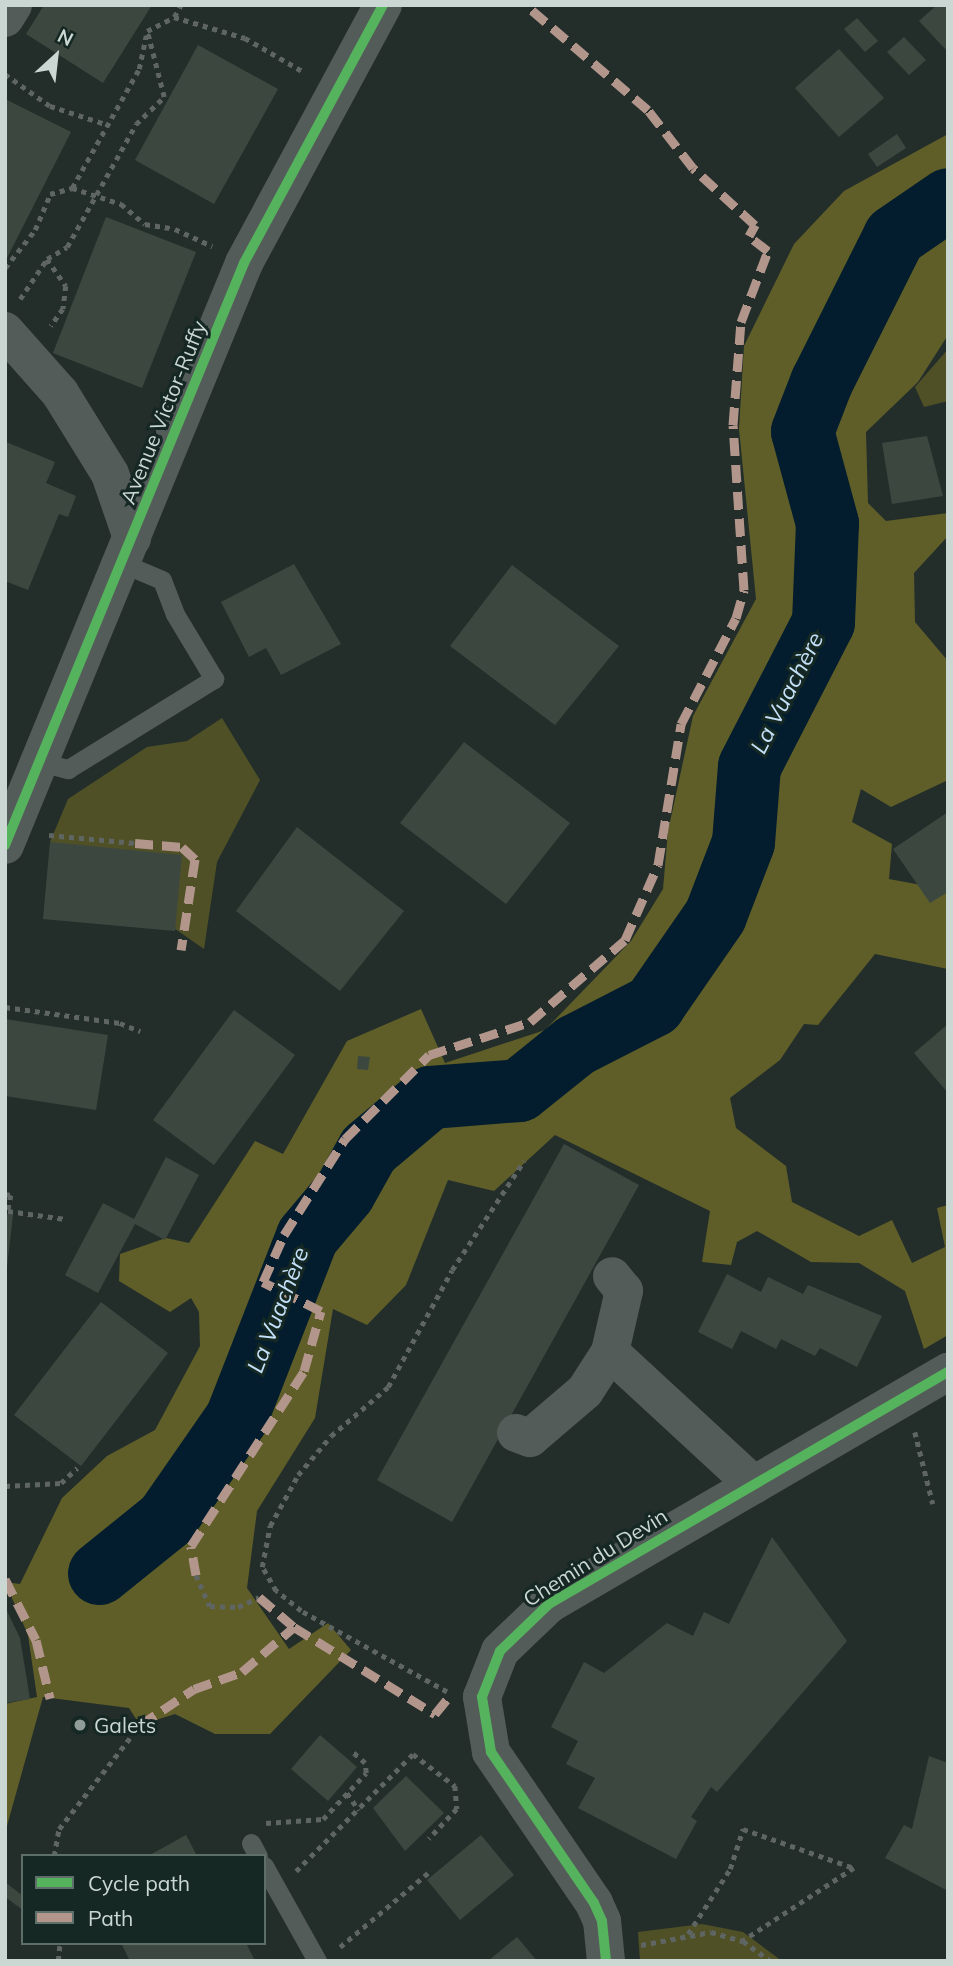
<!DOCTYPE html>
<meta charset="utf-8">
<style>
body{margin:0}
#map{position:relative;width:953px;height:1966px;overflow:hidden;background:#232e2b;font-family:Mulish,sans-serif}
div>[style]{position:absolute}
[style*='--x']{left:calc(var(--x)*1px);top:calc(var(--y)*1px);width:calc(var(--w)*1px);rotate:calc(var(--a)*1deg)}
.green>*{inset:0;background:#4f5026}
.forest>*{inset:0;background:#5f5e28}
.river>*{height:63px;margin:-31.5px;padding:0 31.5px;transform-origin:31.5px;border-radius:31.5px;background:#031d2e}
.building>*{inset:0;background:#3c483f}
.path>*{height:4.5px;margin-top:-2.25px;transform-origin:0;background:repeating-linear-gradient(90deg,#5e6563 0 5px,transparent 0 10px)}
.service>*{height:19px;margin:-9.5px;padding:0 9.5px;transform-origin:9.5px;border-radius:9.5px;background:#545c5a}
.minor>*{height:38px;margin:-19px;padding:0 19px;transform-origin:19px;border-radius:19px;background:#545c5a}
.tertiary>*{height:38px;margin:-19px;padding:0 19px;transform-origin:19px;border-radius:19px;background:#545c5a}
.quiet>*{height:9px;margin-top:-4.5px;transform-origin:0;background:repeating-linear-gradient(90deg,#b2968c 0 18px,transparent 0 27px)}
.cycleway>*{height:10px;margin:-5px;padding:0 5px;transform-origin:5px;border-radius:5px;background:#56b35d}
.dots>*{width:19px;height:19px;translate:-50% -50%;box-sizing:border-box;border:4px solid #152823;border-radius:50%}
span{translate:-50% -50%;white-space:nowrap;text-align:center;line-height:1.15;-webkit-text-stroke:6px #152823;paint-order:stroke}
.street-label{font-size:21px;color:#cbd7d3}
.poi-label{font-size:21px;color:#cbd7d3}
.left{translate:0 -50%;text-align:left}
.water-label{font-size:23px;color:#c4e1f9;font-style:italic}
.frame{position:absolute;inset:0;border:7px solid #cbd7d3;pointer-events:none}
.legend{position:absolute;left:21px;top:1854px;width:245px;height:91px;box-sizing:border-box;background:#152823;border:2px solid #5e6e69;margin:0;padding:9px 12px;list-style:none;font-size:21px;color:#cbd7d3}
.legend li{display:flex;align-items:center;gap:14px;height:35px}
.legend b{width:35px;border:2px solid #5e6e69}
.north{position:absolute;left:21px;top:21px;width:70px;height:70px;-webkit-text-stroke:5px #152823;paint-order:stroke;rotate:27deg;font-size:19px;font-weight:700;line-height:28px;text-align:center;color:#cbd7d3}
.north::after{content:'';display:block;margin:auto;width:24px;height:32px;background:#cbd7d3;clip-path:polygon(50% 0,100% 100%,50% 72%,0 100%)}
</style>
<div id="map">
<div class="green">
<div style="clip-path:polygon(948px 349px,948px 401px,924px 407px,915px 387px)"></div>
<div style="clip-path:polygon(222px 718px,260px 780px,217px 862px,204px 949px,50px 842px,68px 799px,147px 747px,187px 741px)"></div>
<div style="clip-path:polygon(702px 1924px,743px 1932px,782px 1961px,640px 1961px,638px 1932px)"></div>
</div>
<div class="forest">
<div style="clip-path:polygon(948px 134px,948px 335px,918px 382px,866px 432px,868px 503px,886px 521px,948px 513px,948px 536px,914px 573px,915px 622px,948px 661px,948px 780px,891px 807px,861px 789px,852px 822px,892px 844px,889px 879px,948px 890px,948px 969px,875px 954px,818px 1025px,804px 1024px,780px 1060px,730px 1098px,736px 1128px,786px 1166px,792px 1202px,859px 1236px,892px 1220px,912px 1263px,945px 1247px,937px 1208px,948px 1205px,948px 1335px,924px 1349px,905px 1291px,859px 1263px,811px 1262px,757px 1231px,737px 1242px,731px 1265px,702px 1262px,710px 1211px,555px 1135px,494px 1191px,448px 1180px,406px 1285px,367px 1325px,333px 1309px,315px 1418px,257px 1511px,247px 1588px,289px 1649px,328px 1623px,351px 1650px,270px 1734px,215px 1734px,175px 1714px,140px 1725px,129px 1708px,43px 1697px,5px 1833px,5px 1704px,37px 1697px,28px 1635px,5px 1582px,20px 1584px,62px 1498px,107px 1456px,155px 1430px,200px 1346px,199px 1312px,191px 1298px,170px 1312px,119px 1281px,120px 1254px,166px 1238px,189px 1243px,255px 1141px,283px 1154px,347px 1041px,421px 1009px,445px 1063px,545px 1030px,631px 941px,663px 889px,668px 831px,693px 716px,756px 599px,739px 429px,744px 346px,794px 244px,844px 191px)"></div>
</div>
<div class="river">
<div style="--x:99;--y:1573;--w:86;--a:-38.9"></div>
<div style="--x:166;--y:1519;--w:123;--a:-55.3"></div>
<div style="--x:236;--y:1418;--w:195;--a:-68.7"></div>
<div style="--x:307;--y:1236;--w:57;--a:-49.9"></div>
<div style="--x:344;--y:1192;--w:49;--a:-60.8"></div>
<div style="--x:368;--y:1149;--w:81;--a:-40"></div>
<div style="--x:430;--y:1097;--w:89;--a:-4.5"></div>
<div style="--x:519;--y:1090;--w:72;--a:-38.8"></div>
<div style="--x:575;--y:1045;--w:88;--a:-27.1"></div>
<div style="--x:653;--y:1005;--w:109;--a:-55.4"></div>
<div style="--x:715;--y:915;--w:78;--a:-69"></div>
<div style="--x:743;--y:842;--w:76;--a:-85.5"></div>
<div style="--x:749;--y:766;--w:162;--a:-62.8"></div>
<div style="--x:823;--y:622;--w:99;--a:-87.7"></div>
<div style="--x:827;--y:523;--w:95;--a:-105.2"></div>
<div style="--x:802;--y:431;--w:53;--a:-68.8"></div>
<div style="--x:821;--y:382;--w:163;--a:-63.4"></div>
<div style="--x:894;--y:236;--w:65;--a:-34.4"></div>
</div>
<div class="building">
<div style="clip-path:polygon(44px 5px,152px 5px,103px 83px,26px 34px)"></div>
<div style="clip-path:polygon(937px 5px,948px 5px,948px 52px,919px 21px)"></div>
<div style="clip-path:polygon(857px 18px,878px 41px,865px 52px,844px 29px)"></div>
<div style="clip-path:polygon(904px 37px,926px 60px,909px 75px,887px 52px)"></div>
<div style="clip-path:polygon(198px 45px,278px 89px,214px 204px,135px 160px)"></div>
<div style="clip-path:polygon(839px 49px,884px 98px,839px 137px,795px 88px)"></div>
<div style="clip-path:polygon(5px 99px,71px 132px,7px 258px,5px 257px)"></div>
<div style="clip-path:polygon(897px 134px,906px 148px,877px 167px,868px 154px)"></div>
<div style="clip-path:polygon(106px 217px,196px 252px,142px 388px,53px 353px)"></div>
<div style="clip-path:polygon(927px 436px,943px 496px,892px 504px,882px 443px)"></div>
<div style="clip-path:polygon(6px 442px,55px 462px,46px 483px,76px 496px,68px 517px,59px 514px,28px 590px,5px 581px)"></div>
<div style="clip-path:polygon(294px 564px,341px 644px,281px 675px,266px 648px,249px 657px,221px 602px)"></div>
<div style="clip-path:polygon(512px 565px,619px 646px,555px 725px,450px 646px)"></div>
<div style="clip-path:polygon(464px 742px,570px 823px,506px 904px,400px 823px)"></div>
<div style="clip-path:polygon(948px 812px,948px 892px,930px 903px,893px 849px)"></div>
<div style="clip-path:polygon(297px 827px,404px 911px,340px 991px,236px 911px)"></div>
<div style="clip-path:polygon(50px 842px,182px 855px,175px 931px,43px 919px)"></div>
<div style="clip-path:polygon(234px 1010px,295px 1055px,214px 1165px,153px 1120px)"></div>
<div style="clip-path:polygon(5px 1019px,108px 1035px,96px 1110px,5px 1096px)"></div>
<div style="clip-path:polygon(948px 1024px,948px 1093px,914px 1053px)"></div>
<div style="clip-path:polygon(358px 1056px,370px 1057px,368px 1070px,357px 1069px)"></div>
<div style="clip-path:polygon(564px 1144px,639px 1185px,452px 1522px,377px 1480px)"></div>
<div style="clip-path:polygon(166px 1157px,199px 1175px,165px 1240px,135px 1224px,98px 1293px,65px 1275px,103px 1203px,134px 1219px)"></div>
<div style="clip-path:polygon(5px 1214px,13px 1215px,7px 1267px,5px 1267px)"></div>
<div style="clip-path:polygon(727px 1274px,761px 1292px,768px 1277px,803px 1294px,808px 1285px,882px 1316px,857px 1367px,820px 1348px,815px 1356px,781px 1339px,776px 1349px,741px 1331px,732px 1349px,698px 1332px)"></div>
<div style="clip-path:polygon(101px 1302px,168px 1353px,81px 1466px,14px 1415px)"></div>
<div style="clip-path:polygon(772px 1537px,847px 1641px,717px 1792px,711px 1787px,691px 1817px,697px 1821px,676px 1859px,578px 1808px,595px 1778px,566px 1764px,578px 1741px,551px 1727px,584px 1662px,604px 1673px,667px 1623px,693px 1636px,704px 1612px,729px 1624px)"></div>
<div style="clip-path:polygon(5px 1607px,20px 1638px,30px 1699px,5px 1703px)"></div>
<div style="clip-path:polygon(320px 1735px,357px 1767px,328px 1801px,291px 1769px)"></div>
<div style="clip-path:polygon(929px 1756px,948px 1763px,948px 1891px,885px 1858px,904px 1825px,912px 1829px)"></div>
<div style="clip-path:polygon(406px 1776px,444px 1813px,405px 1851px,373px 1808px)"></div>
<div style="clip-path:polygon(186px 1835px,197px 1856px,148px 1856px)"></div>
<div style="clip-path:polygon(481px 1835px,514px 1875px,460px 1920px,427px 1880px)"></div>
<div style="clip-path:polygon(5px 1882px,23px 1896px,23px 1910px,5px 1897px)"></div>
<div style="clip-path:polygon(517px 1937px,537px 1961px,488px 1961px)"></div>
<div style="clip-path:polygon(121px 1943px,246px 1943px,255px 1961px,130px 1961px)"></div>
</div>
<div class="path">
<div style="--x:174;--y:17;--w:74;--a:16.5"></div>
<div style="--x:245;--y:38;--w:68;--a:30"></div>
<div style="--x:5;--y:74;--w:55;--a:35.4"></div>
<div style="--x:50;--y:106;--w:61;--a:18.1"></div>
<div style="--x:72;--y:188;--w:137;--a:-60.6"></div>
<div style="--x:139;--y:69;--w:34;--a:-78"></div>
<div style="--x:47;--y:259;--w:33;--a:55"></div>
<div style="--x:66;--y:286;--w:23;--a:97"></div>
<div style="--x:63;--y:309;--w:21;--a:125"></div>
<div style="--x:5;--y:268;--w:48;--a:-51.7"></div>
<div style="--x:35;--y:230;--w:39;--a:-67"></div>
<div style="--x:50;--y:194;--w:23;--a:-15"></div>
<div style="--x:72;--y:188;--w:52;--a:18.1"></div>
<div style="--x:121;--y:204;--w:31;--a:40"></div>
<div style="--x:145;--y:224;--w:30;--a:9"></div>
<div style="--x:175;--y:229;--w:41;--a:24.7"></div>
<div style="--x:20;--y:299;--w:48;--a:-56"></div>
<div style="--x:47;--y:259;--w:23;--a:-31"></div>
<div style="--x:67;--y:247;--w:141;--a:-60.7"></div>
<div style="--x:136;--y:124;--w:39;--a:-44"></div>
<div style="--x:164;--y:97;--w:68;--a:-104.4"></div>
<div style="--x:147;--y:31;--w:30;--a:-27"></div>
<div style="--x:174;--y:17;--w:14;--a:-60"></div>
<div style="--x:49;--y:835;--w:86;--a:5.3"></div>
<div style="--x:5;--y:1007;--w:116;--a:7.9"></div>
<div style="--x:120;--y:1023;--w:22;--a:22"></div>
<div style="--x:5;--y:1194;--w:6;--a:9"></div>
<div style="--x:11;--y:1195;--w:16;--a:101"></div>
<div style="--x:8;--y:1211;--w:58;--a:8"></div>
<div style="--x:915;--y:1432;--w:74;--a:76"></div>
<div style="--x:5;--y:1486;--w:56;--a:-3.1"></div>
<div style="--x:61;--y:1483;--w:22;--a:-43"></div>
<div style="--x:196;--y:1575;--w:34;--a:66"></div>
<div style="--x:210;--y:1606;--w:28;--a:2"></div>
<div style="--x:238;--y:1607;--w:23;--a:-25"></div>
<div style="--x:447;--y:1692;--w:167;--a:-151"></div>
<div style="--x:301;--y:1611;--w:32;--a:-141"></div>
<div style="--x:276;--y:1591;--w:28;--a:-120"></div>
<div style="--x:262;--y:1567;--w:42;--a:-79"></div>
<div style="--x:270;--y:1526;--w:58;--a:-61.2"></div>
<div style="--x:298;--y:1475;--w:51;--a:-49.8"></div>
<div style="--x:331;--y:1436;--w:75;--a:-40.7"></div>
<div style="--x:388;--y:1387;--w:133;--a:-61.3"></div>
<div style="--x:452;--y:1270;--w:131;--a:-56.6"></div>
<div style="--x:347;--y:1793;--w:21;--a:55"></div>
<div style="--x:266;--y:1823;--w:57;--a:-4"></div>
<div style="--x:323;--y:1819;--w:63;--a:-46.9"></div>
<div style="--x:366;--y:1773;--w:10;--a:-96"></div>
<div style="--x:365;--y:1763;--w:18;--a:-139"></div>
<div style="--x:54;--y:1856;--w:27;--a:-80"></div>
<div style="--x:59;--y:1829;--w:132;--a:-52.1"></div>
<div style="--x:296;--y:1871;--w:165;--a:-45"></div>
<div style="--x:413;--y:1754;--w:53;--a:37.3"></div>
<div style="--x:455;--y:1786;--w:23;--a:85"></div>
<div style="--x:457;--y:1809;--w:41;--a:133"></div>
<div style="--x:688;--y:1934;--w:77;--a:-57.1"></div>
<div style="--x:730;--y:1869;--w:42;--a:-72"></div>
<div style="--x:743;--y:1829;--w:118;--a:19.4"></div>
<div style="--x:854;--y:1868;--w:133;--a:146.7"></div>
<div style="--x:641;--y:1945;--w:71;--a:-10.5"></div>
<div style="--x:711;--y:1932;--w:33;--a:16"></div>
<div style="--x:743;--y:1941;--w:34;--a:36"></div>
<div style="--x:340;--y:1947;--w:115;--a:-40.1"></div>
<div style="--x:58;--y:1961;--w:18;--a:-84"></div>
</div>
<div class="service">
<div style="--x:41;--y:762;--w:28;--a:15"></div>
<div style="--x:68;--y:769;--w:172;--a:-31.7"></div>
<div style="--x:214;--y:679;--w:76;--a:-121"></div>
<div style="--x:175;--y:614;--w:36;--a:-111"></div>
<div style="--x:162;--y:580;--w:43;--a:-157"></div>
<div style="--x:251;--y:1843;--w:15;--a:62"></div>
<div style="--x:264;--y:1866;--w:109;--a:60.8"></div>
</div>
<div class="minor">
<div style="--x:5;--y:18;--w:15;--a:-58"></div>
<div style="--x:5;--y:331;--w:83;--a:48.4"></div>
<div style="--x:60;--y:393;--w:95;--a:58.3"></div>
<div style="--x:110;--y:474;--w:68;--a:71"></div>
<div style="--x:610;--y:1352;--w:63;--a:-77.1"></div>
<div style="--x:624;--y:1291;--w:19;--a:-129"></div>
<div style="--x:516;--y:1433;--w:15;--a:20"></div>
<div style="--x:530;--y:1438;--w:72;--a:-40.5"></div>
<div style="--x:585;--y:1391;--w:46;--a:-57.3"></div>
<div style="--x:610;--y:1352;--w:196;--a:42.7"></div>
<div style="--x:606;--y:1961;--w:40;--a:-95.7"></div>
<div style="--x:602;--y:1921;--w:20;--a:-114"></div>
<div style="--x:594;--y:1903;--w:183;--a:-124.3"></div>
<div style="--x:491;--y:1752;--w:56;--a:-99.3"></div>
<div style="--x:482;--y:1697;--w:49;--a:-68.6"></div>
<div style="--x:500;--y:1651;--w:68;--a:-43.8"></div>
<div style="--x:549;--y:1604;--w:462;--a:-30.2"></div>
</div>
<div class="tertiary">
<div style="--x:5;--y:845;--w:629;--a:-67.67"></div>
<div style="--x:244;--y:263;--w:293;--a:-61.7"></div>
</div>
<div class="quiet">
<div style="--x:135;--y:843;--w:47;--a:4.9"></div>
<div style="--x:182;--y:847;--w:18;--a:43"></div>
<div style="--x:195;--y:859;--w:92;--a:98.7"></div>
<div style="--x:196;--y:1575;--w:29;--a:-100"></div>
<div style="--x:191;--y:1546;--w:208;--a:-57.1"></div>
<div style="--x:304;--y:1371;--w:62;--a:-74.2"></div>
<div style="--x:321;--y:1311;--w:65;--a:-153.4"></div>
<div style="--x:263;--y:1282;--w:51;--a:-65.9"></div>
<div style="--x:284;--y:1235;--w:114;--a:-57.6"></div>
<div style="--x:345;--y:1139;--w:119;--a:-45"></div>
<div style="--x:429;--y:1055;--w:106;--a:-18.1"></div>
<div style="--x:530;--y:1022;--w:125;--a:-40.8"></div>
<div style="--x:625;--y:940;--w:82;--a:-66.3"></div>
<div style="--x:658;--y:865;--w:143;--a:-80.7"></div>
<div style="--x:681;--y:724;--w:119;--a:-62.6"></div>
<div style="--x:736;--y:618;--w:29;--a:-74"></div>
<div style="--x:744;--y:590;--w:165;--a:-93.8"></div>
<div style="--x:733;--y:425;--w:103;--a:-85.6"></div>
<div style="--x:741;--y:322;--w:76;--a:-69.2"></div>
<div style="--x:768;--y:251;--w:24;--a:-142"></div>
<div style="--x:749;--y:236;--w:13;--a:-61"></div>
<div style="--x:755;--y:225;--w:84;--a:-137.4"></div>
<div style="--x:693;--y:168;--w:73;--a:-127.8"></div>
<div style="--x:648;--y:110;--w:161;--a:-139.3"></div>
<div style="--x:5;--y:1579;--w:68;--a:63.1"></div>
<div style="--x:36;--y:1640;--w:60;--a:76.4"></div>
<div style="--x:259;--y:1597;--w:46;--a:40.6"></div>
<div style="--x:294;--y:1627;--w:166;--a:31.7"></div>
<div style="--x:435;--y:1714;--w:26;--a:-51"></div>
<div style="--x:140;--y:1725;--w:65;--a:-33.7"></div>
<div style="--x:194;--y:1689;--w:51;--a:-19.5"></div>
<div style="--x:242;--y:1672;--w:69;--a:-40.9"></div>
</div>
<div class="cycleway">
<div style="--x:5;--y:845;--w:629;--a:-67.67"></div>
<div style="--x:244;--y:263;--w:293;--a:-61.7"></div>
<div style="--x:606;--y:1961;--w:40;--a:-95.7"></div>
<div style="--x:602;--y:1921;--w:20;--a:-114"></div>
<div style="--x:594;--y:1903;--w:183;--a:-124.3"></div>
<div style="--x:491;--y:1752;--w:56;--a:-99.3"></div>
<div style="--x:482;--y:1697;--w:49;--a:-68.6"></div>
<div style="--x:500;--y:1651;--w:68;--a:-43.8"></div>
<div style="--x:549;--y:1604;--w:462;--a:-30.2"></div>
</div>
<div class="dots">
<div style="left:80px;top:1725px;background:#909c98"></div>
</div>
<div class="street-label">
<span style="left:163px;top:412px;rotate:-68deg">Avenue Victor-Ruffy</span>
<span style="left:595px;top:1557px;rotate:-32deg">Chemin du Devin</span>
</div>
<div class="poi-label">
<span class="left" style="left:94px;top:1725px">Galets</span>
</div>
<div class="water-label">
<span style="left:787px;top:693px;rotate:-63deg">La Vuachère</span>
<span style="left:278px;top:1310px;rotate:-69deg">La Vuachère</span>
</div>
<div class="frame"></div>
<ul class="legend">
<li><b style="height:9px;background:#56b35d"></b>Cycle path</li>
<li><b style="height:9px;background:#b2968c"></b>Path</li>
</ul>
<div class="north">N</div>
</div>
